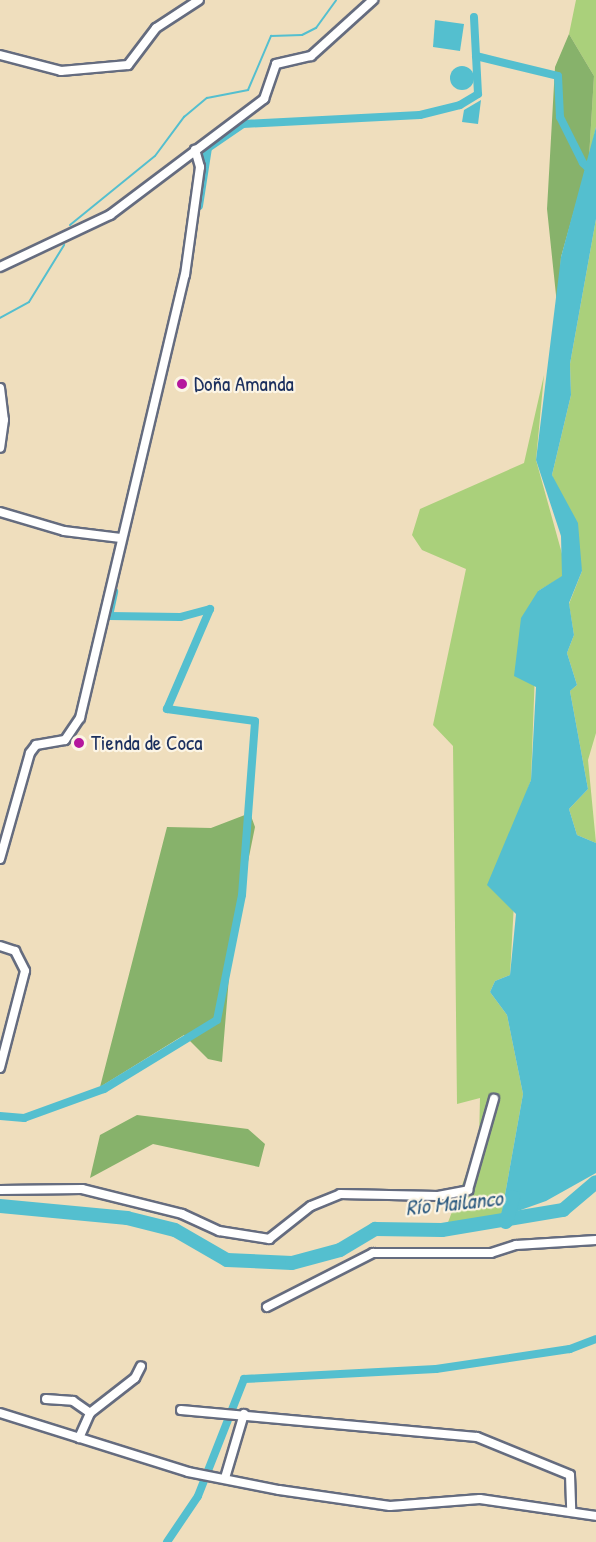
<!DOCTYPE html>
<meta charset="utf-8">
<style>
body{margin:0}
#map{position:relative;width:596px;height:1542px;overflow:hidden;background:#efdebd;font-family:"Patrick Hand",sans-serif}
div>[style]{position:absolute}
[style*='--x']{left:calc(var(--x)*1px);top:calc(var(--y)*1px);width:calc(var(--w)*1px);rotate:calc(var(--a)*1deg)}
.green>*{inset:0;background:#aad07b}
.forest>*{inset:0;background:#87b26b}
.water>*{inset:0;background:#54bfcf}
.round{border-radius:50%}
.stream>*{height:2px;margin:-1px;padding:0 1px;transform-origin:1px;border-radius:1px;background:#54bfcf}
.canal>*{height:8px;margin:-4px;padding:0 4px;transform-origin:4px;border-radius:4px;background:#54bfcf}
.river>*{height:14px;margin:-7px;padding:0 7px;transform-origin:7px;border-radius:7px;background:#54bfcf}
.roads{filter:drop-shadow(2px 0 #656c7f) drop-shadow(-2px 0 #656c7f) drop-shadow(0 2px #656c7f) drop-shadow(0 -2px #656c7f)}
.street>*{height:8px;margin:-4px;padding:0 4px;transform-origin:4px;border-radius:4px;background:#fff}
.dots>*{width:16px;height:16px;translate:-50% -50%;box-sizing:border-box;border:3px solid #fcf5e5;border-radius:50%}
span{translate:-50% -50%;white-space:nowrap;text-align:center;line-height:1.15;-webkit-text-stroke:4.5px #fcf5e5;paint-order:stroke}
.poi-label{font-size:21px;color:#1b2f5e}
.left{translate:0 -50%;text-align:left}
.water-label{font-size:22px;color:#2c5a80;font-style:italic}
</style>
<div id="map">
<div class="green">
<div style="clip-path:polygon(576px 0,596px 0,596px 127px,589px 158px,594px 76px,569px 34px)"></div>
<div style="clip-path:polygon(596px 219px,596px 733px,588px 760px,596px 843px,577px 835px,569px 809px,588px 789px,570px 691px,577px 685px,567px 653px,574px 635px,569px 604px,582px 571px,552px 475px,571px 395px,570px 364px)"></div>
<div style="clip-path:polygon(544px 375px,536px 460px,564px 561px,562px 577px,538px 591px,531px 780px,519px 814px,510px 975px,495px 981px,490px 992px,507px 1015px,523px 1094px,501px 1217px,447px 1225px,479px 1140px,480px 1098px,457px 1104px,453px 746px,433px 725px,466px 569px,422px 550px,412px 535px,420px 509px,524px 463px)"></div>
</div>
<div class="forest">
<div style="clip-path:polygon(569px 34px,594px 76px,589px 158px,561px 257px,558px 314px,547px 209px,555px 67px)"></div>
<div style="clip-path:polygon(250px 813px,255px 827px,232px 941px,222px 1062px,208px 1059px,184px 1035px,100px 1087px,167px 827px,211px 828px)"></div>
<div style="clip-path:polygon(137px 1115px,248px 1129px,265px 1144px,259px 1167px,153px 1144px,90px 1178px,100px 1135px)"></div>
</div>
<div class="water">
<div style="clip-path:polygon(435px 20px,464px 24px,460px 51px,433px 47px)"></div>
<div class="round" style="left:450px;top:66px;width:24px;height:24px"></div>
<div style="clip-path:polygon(481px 100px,478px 124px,462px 122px,464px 110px)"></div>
<div style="clip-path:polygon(596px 127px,596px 219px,570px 364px,571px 395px,552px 475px,578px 523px,582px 571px,569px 603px,574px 635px,567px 653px,577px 685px,570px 691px,588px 789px,569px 809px,577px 835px,596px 843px,596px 1173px,546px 1201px,501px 1217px,523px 1094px,507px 1015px,490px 992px,495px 981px,510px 975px,516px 914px,487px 885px,531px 780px,536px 687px,514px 676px,521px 618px,538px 591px,562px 576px,561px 536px,536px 460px,561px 257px)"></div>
</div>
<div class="stream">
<div style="--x:70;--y:225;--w:109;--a:-39.1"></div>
<div style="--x:155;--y:156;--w:49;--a:-53.4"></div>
<div style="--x:184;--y:117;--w:30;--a:-40"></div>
<div style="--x:207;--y:98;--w:42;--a:-11"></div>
<div style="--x:248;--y:90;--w:59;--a:-66.9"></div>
<div style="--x:271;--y:36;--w:31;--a:-2"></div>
<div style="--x:302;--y:35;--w:16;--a:-27"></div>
<div style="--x:316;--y:28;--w:34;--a:-54"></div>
<div style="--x:0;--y:318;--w:33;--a:-29"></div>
<div style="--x:29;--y:302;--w:67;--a:-58.4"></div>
</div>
<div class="canal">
<div style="--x:476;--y:56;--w:84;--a:13.7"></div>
<div style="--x:558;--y:76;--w:41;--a:87.2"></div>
<div style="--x:560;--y:117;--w:51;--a:63.4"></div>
<div style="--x:583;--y:163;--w:18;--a:43"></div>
<div style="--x:199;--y:206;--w:59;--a:-81.2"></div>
<div style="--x:208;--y:148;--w:42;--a:-34.4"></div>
<div style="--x:243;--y:124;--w:177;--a:-2.9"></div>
<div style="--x:420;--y:115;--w:41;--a:-14"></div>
<div style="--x:460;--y:105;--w:21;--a:-31"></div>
<div style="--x:478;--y:94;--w:77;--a:-93"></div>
<div style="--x:0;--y:1116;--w:24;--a:5"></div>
<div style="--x:24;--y:1118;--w:85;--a:-19.9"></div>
<div style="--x:104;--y:1089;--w:132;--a:-31.4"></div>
<div style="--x:217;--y:1020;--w:127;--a:-78.7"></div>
<div style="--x:242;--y:895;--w:174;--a:-85.7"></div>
<div style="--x:255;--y:721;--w:89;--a:-172.2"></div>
<div style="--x:167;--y:709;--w:109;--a:-66.7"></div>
<div style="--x:210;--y:609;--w:31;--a:165"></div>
<div style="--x:180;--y:617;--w:71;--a:-179.2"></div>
<div style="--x:109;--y:616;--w:25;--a:-78"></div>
<div style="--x:167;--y:1542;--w:55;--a:-56"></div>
<div style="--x:198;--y:1496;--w:126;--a:-68.5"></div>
<div style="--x:244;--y:1379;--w:192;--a:-3"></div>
<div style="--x:436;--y:1369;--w:135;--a:-8.5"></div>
<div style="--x:570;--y:1349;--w:28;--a:-21"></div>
</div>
<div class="river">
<div style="--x:0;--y:1206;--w:128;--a:5.4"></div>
<div style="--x:127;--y:1218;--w:49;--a:14"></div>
<div style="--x:175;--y:1230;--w:60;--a:30"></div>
<div style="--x:227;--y:1260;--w:65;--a:2.6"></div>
<div style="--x:292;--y:1263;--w:50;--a:-15.2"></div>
<div style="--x:340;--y:1250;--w:41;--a:-31"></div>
<div style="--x:375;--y:1229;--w:67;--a:0.9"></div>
<div style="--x:442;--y:1230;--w:123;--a:-9.4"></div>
<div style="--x:563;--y:1210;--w:43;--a:-40.3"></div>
<div style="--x:506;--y:1222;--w:26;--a:-74"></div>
</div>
<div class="roads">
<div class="street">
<div style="--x:0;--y:55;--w:63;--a:14.7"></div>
<div style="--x:61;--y:71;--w:67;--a:-5.1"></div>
<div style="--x:128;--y:65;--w:46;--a:-52.9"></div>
<div style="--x:156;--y:28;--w:51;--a:-33.1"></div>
<div style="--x:0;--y:267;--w:122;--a:-25.3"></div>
<div style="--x:110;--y:215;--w:193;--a:-37"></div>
<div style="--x:264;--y:99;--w:37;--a:-71"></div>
<div style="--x:276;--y:64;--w:36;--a:-13"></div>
<div style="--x:311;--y:56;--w:84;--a:-42.1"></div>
<div style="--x:0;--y:388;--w:32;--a:83"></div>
<div style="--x:4;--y:420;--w:28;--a:98"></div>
<div style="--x:0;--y:512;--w:67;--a:16.5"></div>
<div style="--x:64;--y:531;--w:57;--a:7"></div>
<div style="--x:0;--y:859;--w:110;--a:-74.2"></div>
<div style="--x:30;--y:753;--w:10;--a:-53"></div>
<div style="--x:36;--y:745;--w:29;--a:-10"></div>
<div style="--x:65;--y:740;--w:27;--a:-56"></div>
<div style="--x:80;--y:718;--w:455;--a:-76.7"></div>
<div style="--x:185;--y:275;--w:109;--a:-82.1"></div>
<div style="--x:200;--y:167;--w:18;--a:-106"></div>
<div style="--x:0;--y:946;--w:16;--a:18"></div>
<div style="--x:15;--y:951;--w:22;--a:63"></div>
<div style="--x:25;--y:971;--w:100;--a:104.5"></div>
<div style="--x:0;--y:1190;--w:82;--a:-0.7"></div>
<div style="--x:82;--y:1189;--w:103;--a:14"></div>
<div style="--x:182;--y:1214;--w:41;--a:24.7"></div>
<div style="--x:219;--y:1231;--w:51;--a:9.1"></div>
<div style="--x:269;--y:1239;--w:53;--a:-38.2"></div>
<div style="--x:311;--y:1206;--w:31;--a:-22"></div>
<div style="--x:340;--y:1194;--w:98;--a:1.2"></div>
<div style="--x:438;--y:1196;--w:31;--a:-11"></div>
<div style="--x:468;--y:1190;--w:95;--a:-74.1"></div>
<div style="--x:267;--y:1307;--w:119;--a:-27"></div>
<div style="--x:373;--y:1253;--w:118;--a:0"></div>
<div style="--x:491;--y:1253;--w:26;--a:-18"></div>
<div style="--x:516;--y:1245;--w:80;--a:-3.6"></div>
<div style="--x:46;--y:1399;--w:27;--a:4"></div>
<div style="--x:73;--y:1401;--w:21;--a:35"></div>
<div style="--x:181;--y:1410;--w:297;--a:5.2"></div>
<div style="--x:477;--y:1437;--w:100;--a:22.2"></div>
<div style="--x:570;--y:1475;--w:35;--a:88"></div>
<div style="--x:0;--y:1413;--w:197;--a:17.4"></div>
<div style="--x:188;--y:1472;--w:93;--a:11.2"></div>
<div style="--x:279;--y:1490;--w:112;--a:8.2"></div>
<div style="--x:390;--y:1506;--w:90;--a:-4.4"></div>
<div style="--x:480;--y:1499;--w:117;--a:8.3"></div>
<div style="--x:79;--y:1438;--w:27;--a:-66"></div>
<div style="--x:90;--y:1413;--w:57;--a:-37.9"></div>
<div style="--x:135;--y:1378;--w:13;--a:-63"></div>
<div style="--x:225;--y:1478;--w:67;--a:-73.5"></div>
</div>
</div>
<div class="dots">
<div style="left:182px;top:384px;background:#b5179e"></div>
<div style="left:79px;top:743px;background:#b5179e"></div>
</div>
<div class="poi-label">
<span class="left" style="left:194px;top:384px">Doña Amanda</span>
<span class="left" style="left:91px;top:743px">Tienda de Coca</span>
</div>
<div class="water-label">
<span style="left:454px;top:1203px;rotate:-6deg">Río Mailanco</span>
</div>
</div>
